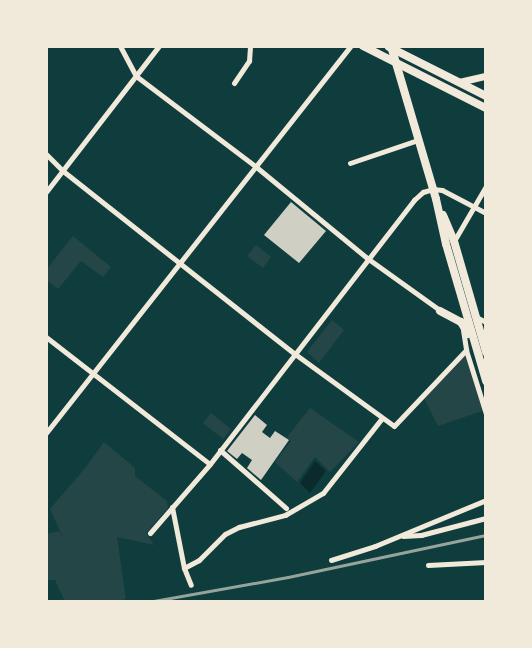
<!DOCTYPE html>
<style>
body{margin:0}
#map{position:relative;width:532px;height:648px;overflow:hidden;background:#0f3d3e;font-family:Jost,sans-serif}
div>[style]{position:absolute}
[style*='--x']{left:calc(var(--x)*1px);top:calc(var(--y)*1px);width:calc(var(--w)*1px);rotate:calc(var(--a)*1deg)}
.green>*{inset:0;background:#244646}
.water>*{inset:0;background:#0a2a2b}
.building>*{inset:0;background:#cfcfc3}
.minor>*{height:5px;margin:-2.5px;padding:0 2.5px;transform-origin:2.5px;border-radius:2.5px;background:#f1e9da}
.tertiary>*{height:7px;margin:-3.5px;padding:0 3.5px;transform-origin:3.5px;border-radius:3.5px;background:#f1e9da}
.secondary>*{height:8px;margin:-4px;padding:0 4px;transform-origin:4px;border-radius:4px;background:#f1e9da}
.rail>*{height:3px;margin:-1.5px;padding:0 1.5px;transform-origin:1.5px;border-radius:1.5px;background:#97a49c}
span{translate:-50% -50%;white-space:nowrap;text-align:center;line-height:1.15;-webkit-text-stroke:5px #f1e9da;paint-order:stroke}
.frame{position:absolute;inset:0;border:48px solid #f1e9da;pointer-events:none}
</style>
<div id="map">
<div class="green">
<div style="clip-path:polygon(73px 236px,111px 267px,103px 277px,81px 261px,58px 289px,46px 280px,46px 270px)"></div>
<div style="clip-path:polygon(256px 245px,271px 257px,263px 268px,247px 256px)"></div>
<div style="clip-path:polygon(332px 320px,344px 330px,319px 363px,307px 352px)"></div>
<div style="clip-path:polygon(466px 350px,485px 410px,438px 426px,423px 396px)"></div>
<div style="clip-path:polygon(310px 408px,359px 442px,330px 472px,315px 457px,297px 482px,275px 462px,291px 441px,287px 437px)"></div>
<div style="clip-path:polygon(211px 413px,231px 429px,223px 439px,203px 423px)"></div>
<div style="clip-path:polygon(104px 442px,135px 468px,135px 476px,167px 501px,168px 508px,146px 533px,154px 545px,117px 537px,126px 599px,112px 602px,65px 602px,55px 580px,46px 580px,46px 534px,59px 531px,64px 540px,50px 509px,86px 467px)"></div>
</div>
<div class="water">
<div style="clip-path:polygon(315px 461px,326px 471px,310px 493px,300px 483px)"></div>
</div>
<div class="building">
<div style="clip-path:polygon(291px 202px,326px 231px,299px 263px,264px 235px)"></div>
<div style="clip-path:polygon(255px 415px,267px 425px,262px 432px,270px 438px,275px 431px,289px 440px,261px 480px,247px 468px,252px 460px,242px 453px,237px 459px,227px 451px)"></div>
</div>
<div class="minor">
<div style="--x:120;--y:46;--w:34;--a:62"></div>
<div style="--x:136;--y:76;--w:149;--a:37.1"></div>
<div style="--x:255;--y:166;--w:145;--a:39.4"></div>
<div style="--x:367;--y:258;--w:91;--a:35.6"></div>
<div style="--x:234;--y:83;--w:27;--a:-56"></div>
<div style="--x:249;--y:61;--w:15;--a:-86"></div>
<div style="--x:46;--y:154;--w:24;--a:45"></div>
<div style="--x:63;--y:171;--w:295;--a:38.3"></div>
<div style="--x:295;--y:354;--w:122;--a:36"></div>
<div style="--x:394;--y:426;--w:105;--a:-46.5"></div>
<div style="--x:350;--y:163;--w:72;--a:-18.7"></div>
<div style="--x:46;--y:192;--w:185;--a:-52.3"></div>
<div style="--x:454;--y:241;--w:64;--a:-59.8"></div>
<div style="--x:476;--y:317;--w:11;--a:27"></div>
<div style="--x:463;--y:330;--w:20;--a:81"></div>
<div style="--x:466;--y:350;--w:67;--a:72.6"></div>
<div style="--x:46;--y:337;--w:207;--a:37.8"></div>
<div style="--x:46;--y:433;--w:492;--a:-51.8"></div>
<div style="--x:220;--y:450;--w:88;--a:41.3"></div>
<div style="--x:172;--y:507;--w:62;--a:78.9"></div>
<div style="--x:184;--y:568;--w:18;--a:68"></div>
<div style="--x:150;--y:533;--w:91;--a:-49"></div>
<div style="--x:210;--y:464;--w:334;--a:-52.3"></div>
<div style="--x:414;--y:200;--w:12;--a:-42"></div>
<div style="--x:423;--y:192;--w:10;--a:-17"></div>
<div style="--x:433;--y:189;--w:9;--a:6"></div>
<div style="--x:442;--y:190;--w:50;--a:27.6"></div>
<div style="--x:403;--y:536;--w:18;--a:-3"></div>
<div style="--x:421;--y:535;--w:67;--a:-14.7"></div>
<div style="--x:331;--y:560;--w:46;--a:-17.7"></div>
<div style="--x:375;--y:546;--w:120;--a:-22.5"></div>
<div style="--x:428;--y:565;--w:58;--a:-3"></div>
<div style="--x:184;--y:568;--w:17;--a:-28"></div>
<div style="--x:199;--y:560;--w:37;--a:-45"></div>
<div style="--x:225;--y:534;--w:16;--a:-27"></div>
<div style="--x:239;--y:527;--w:48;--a:-14.6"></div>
<div style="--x:285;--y:515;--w:44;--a:-30.1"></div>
<div style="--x:323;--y:493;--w:95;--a:-51.8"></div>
</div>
<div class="tertiary">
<div style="--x:459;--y:82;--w:28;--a:-13"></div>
</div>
<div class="secondary">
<div style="--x:363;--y:46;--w:138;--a:26.8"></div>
<div style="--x:391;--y:46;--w:159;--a:73.6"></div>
<div style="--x:436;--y:199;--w:46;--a:77.5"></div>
<div style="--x:446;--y:244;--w:143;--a:73.7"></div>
<div style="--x:389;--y:47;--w:109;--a:26.8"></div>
<div style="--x:443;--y:215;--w:28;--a:67"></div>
<div style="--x:454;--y:241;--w:116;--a:73.9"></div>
<div style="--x:440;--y:311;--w:24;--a:28"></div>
<div style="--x:461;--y:322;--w:14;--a:60"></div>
</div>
<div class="rail">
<div style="--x:148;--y:602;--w:142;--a:-10.1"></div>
<div style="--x:288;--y:577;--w:202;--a:-12"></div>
</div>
<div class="frame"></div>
</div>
